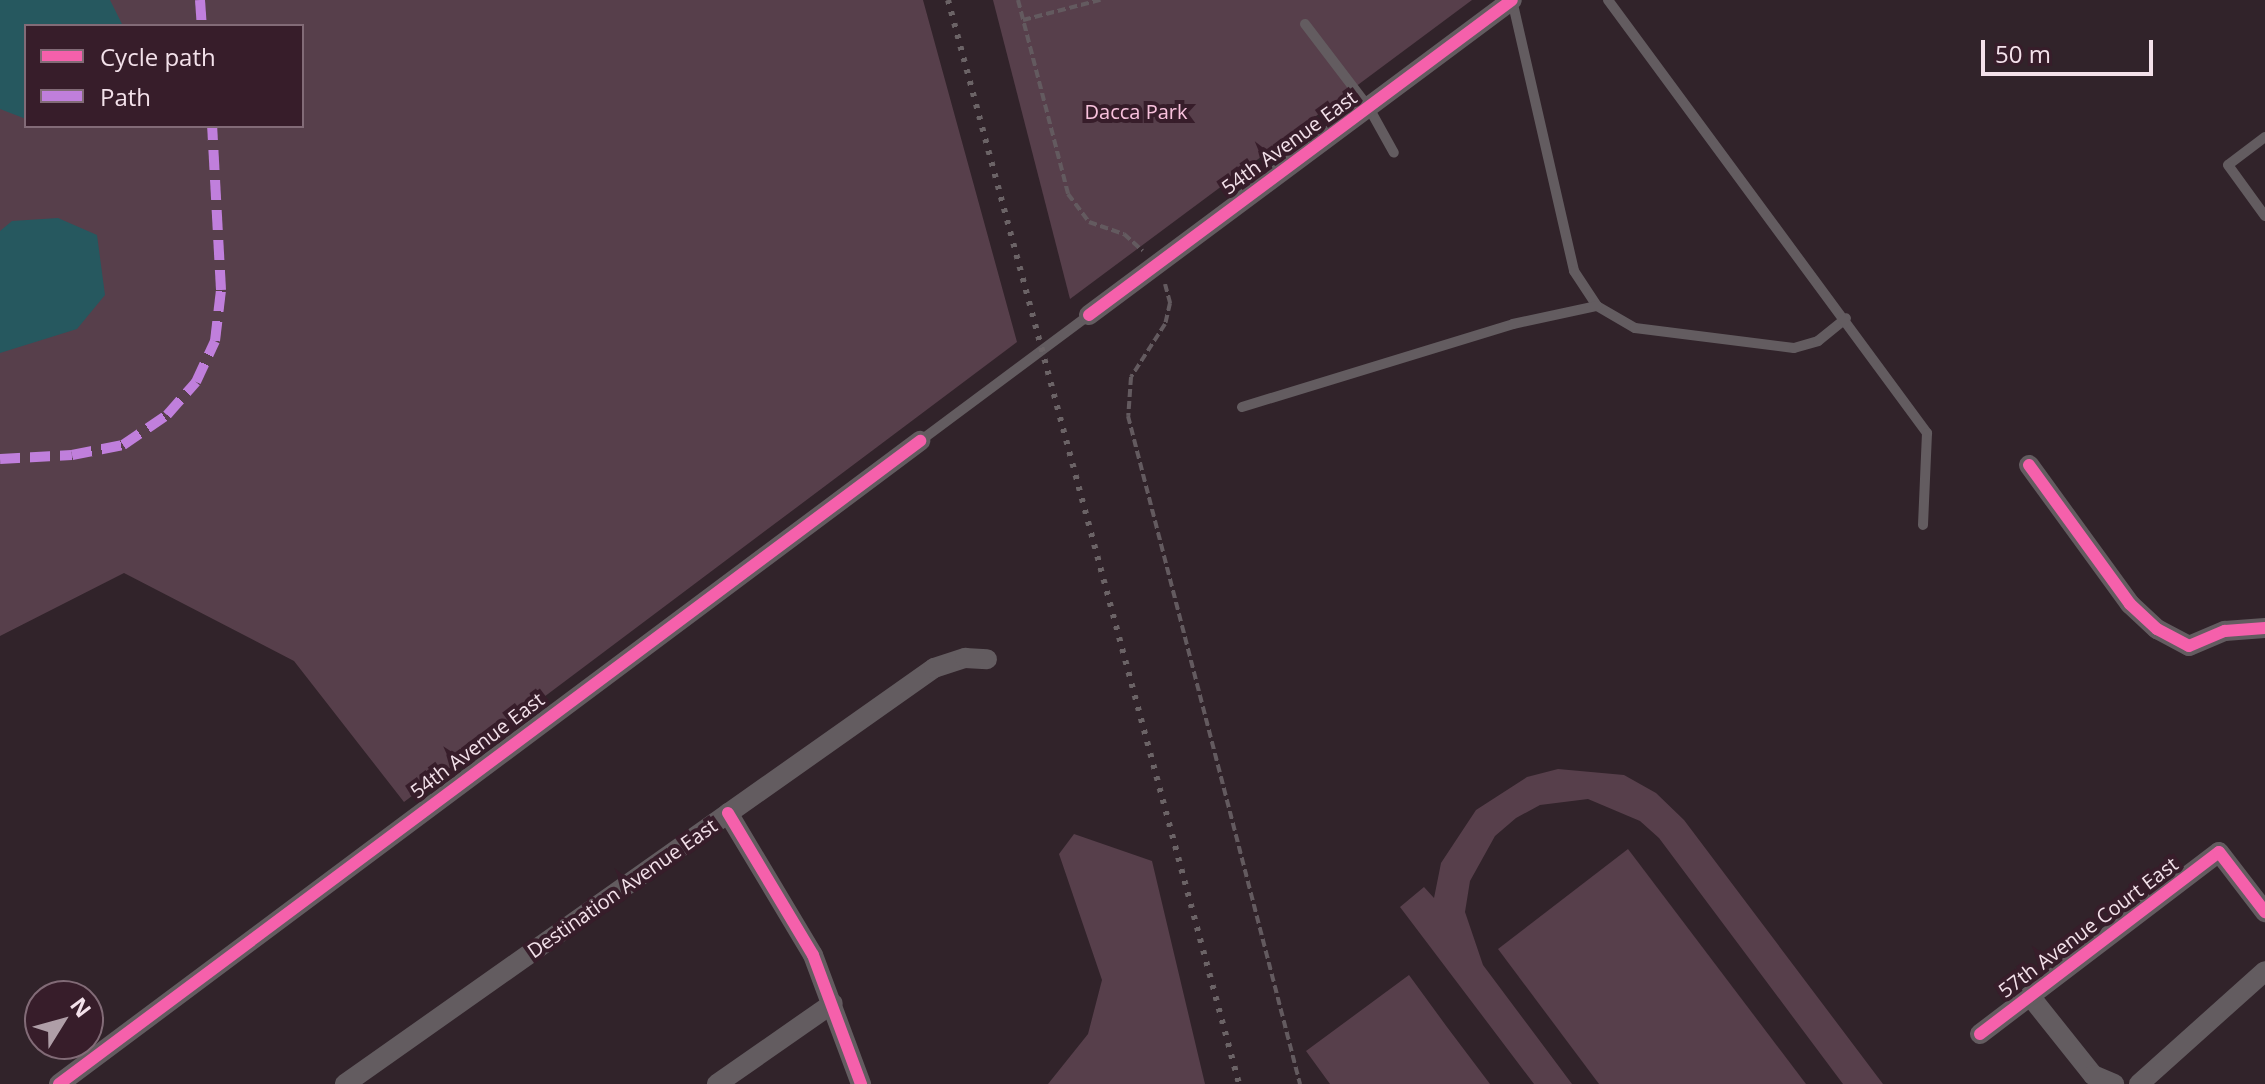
<!DOCTYPE html>
<style>
body{margin:0}
#map{position:relative;width:2265px;height:1084px;overflow:hidden;background:#31232a;font-family:"Open Sans",sans-serif}
div>[style]{position:absolute}
[style*='--x']{left:calc(var(--x)*1px);top:calc(var(--y)*1px);width:calc(var(--w)*1px);rotate:calc(var(--a)*1deg)}
.green>*{inset:0;background:#573f4b}
.water>*{inset:0;background:#26585f}
.path>*{height:4px;margin-top:-2px;transform-origin:0;background:repeating-linear-gradient(90deg,#635a5f 0 8px,transparent 0 12px)}
.lane>*{height:10px;margin:-5px;padding:0 5px;transform-origin:5px;border-radius:5px;background:#635c60}
.street>*{height:20px;margin:-10px;padding:0 10px;transform-origin:10px;border-radius:10px;background:#635c60}
.rail>*{height:6px;margin-top:-3px;transform-origin:0;background:repeating-linear-gradient(90deg,#6b6366 0 4px,transparent 0 12px)}
.quiet>*{height:10px;margin-top:-5px;transform-origin:0;background:repeating-linear-gradient(90deg,#c07fdc 0 20px,transparent 0 30px)}
.cycleway>*{height:12px;margin:-6px;padding:0 6px;transform-origin:6px;border-radius:6px;background:#f560ab}
span{translate:-50% -50%;white-space:nowrap;text-align:center;line-height:1.15;-webkit-text-stroke:8px #371d2a;paint-order:stroke}
.park-label{font-size:20px;color:#f9c2dd}
.street-label{font-size:20px;color:#f3e1ea}
.legend{position:absolute;left:24px;top:24px;width:280px;height:104px;box-sizing:border-box;background:#371d2a;border:2px solid #826b77;margin:0;padding:10px 14px;list-style:none;font-size:24px;color:#f3e1ea}
.legend li{display:flex;align-items:center;gap:16px;height:40px}
.legend b{width:40px;border:2px solid #826b77}
.north{position:absolute;left:24px;top:980px;width:80px;height:80px;box-sizing:border-box;background:#371d2a;border:2px solid #826b77;border-radius:50%;rotate:53deg;font-size:22px;font-weight:700;line-height:32px;text-align:center;color:#f3e1ea}
.north::after{content:'';display:block;margin:auto;width:28px;height:36px;background:#af9ea7;clip-path:polygon(50% 0,100% 100%,50% 72%,0 100%)}
.scale{position:absolute;left:1981px;top:40px;width:172px;height:36px;box-sizing:border-box;border:4px solid #f3e1ea;border-top:0;padding-left:10px;font-size:24px;line-height:28px;white-space:nowrap;color:#f3e1ea;-webkit-text-stroke:6px #371d2a;paint-order:stroke}
</style>
<div id="map">
<div class="green">
<div style="clip-path:polygon(evenodd,0 0,923px 0,1017px 342px,404px 802px,294px 661px,124px 573px,0 636px,0 0,26px 26px,302px 26px,302px 126px,26px 126px,26px 26px)"></div>
<div style="clip-path:polygon(993px 0,1472px 0,1070px 299px)"></div>
<div style="clip-path:polygon(1558px 769px,1624px 775px,1656px 793px,1684px 820px,1883px 1084px,1843px 1084px,1659px 838px,1640px 821px,1588px 799px,1540px 805px,1516px 818px,1495px 836px,1470px 881px,1465px 912px,1483px 965px,1572px 1084px,1534px 1084px,1400px 907px,1424px 887px,1434px 898px,1441px 863px,1476px 810px,1527px 777px)"></div>
<div style="clip-path:polygon(1074px 834px,1152px 861px,1205px 1084px,1048px 1084px,1088px 1034px,1102px 980px,1059px 854px)"></div>
<div style="clip-path:polygon(1628px 849px,1806px 1084px,1599px 1084px,1498px 949px)"></div>
<div style="clip-path:polygon(1409px 975px,1447px 1027px,1490px 1084px,1330px 1084px,1306px 1051px)"></div>
</div>
<div class="water">
<div style="clip-path:polygon(0 0,110px 0,123px 26px,26px 26px,26px 119px,0 109px)"></div>
<div style="clip-path:polygon(58px 218px,97px 235px,105px 295px,77px 329px,0 353px,0 231px,12px 221px)"></div>
</div>
<div class="path">
<div style="--x:1018;--y:0;--w:200;--a:75.5"></div>
<div style="--x:1068;--y:194;--w:35;--a:53"></div>
<div style="--x:1089;--y:222;--w:37;--a:19"></div>
<div style="--x:1124;--y:234;--w:25;--a:42"></div>
<div style="--x:1023;--y:20;--w:80;--a:-14.6"></div>
<div style="--x:1165;--y:284;--w:20;--a:75"></div>
<div style="--x:1170;--y:303;--w:22;--a:103"></div>
<div style="--x:1165;--y:324;--w:63;--a:122.7"></div>
<div style="--x:1131;--y:377;--w:39;--a:94"></div>
<div style="--x:1128;--y:416;--w:690;--a:75.56"></div>
</div>
<div class="lane">
<div style="--x:1512;--y:0;--w:278;--a:77.1"></div>
<div style="--x:1574;--y:271;--w:42;--a:56.7"></div>
<div style="--x:1597;--y:306;--w:44;--a:30.1"></div>
<div style="--x:1635;--y:328;--w:160;--a:7.2"></div>
<div style="--x:1794;--y:348;--w:25;--a:-16"></div>
<div style="--x:1818;--y:341;--w:36;--a:-39"></div>
<div style="--x:1608;--y:0;--w:538;--a:53.62"></div>
<div style="--x:1927;--y:433;--w:92;--a:92.5"></div>
<div style="--x:1305;--y:24;--w:106;--a:52.7"></div>
<div style="--x:1369;--y:108;--w:51;--a:60.9"></div>
<div style="--x:2265;--y:137;--w:46;--a:142.9"></div>
<div style="--x:2228;--y:165;--w:63;--a:54"></div>
<div style="--x:1242;--y:407;--w:283;--a:-17"></div>
<div style="--x:1513;--y:324;--w:86;--a:-12.1"></div>
<div style="--x:920;--y:441;--w:211;--a:-36.7"></div>
</div>
<div class="street">
<div style="--x:1089;--y:315;--w:527;--a:-36.67"></div>
<div style="--x:2029;--y:465;--w:172;--a:54"></div>
<div style="--x:2130;--y:604;--w:37;--a:43"></div>
<div style="--x:2157;--y:629;--w:36;--a:28"></div>
<div style="--x:2189;--y:646;--w:39;--a:-23"></div>
<div style="--x:2225;--y:631;--w:40;--a:-4.3"></div>
<div style="--x:728;--y:813;--w:165;--a:59.1"></div>
<div style="--x:813;--y:955;--w:138;--a:69.6"></div>
<div style="--x:2030;--y:996;--w:101;--a:51.4"></div>
<div style="--x:2093;--y:1075;--w:23;--a:23"></div>
<div style="--x:1980;--y:1034;--w:300;--a:-37.3"></div>
<div style="--x:2219;--y:852;--w:76;--a:52.5"></div>
<div style="--x:59;--y:1084;--w:1075;--a:-36.75"></div>
<div style="--x:345;--y:1084;--w:721;--a:-35.23"></div>
<div style="--x:934;--y:668;--w:33;--a:-18"></div>
<div style="--x:965;--y:658;--w:22;--a:3"></div>
<div style="--x:717;--y:1084;--w:141;--a:-34.9"></div>
<div style="--x:2139;--y:1084;--w:169;--a:-41.9"></div>
</div>
<div class="rail">
<div style="--x:948;--y:0;--w:1122;--a:74.97"></div>
</div>
<div class="quiet">
<div style="--x:200;--y:0;--w:26;--a:86"></div>
<div style="--x:0;--y:459;--w:72;--a:-3.2"></div>
<div style="--x:72;--y:455;--w:52;--a:-11.1"></div>
<div style="--x:123;--y:445;--w:53;--a:-34.3"></div>
<div style="--x:167;--y:415;--w:44;--a:-48.7"></div>
<div style="--x:196;--y:382;--w:45;--a:-65.1"></div>
<div style="--x:215;--y:341;--w:51;--a:-83.3"></div>
<div style="--x:221;--y:290;--w:164;--a:-93.1"></div>
</div>
<div class="cycleway">
<div style="--x:1089;--y:315;--w:527;--a:-36.67"></div>
<div style="--x:2029;--y:465;--w:172;--a:54"></div>
<div style="--x:2130;--y:604;--w:37;--a:43"></div>
<div style="--x:2157;--y:629;--w:36;--a:28"></div>
<div style="--x:2189;--y:646;--w:39;--a:-23"></div>
<div style="--x:2225;--y:631;--w:40;--a:-4.3"></div>
<div style="--x:728;--y:813;--w:165;--a:59.1"></div>
<div style="--x:813;--y:955;--w:138;--a:69.6"></div>
<div style="--x:1980;--y:1034;--w:300;--a:-37.3"></div>
<div style="--x:2219;--y:852;--w:76;--a:52.5"></div>
<div style="--x:59;--y:1084;--w:1075;--a:-36.75"></div>
</div>
<div class="park-label">
<span style="left:1136px;top:111px">Dacca Park</span>
</div>
<div class="street-label">
<span style="left:1289px;top:142px;rotate:-36deg">54th Avenue East</span>
<span style="left:477px;top:745px;rotate:-37deg">54th Avenue East</span>
<span style="left:622px;top:888px;rotate:-35deg">Destination Avenue East</span>
<span style="left:2088px;top:927px;rotate:-37deg">57th Avenue Court East</span>
</div>
<ul class="legend">
<li><b style="height:10px;background:#f560ab"></b>Cycle path</li>
<li><b style="height:10px;background:#c07fdc"></b>Path</li>
</ul>
<div class="north">N</div>
<div class="scale">50 m</div>
</div>
